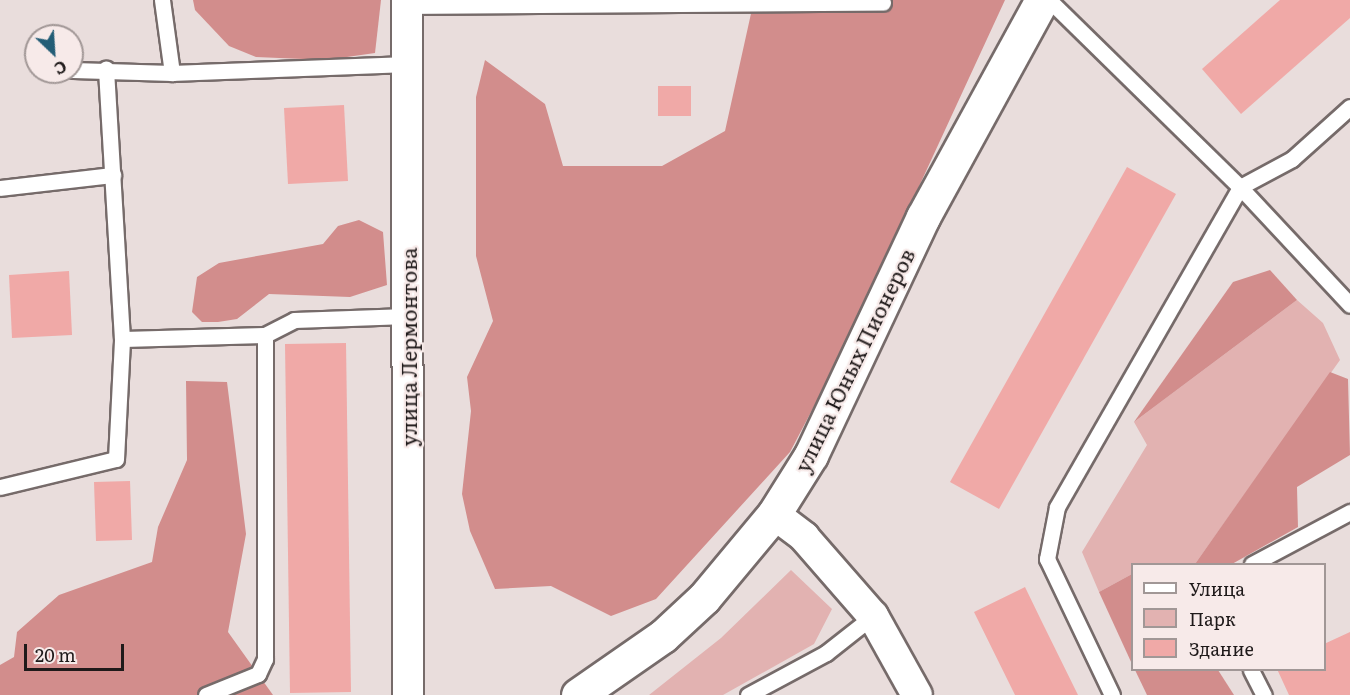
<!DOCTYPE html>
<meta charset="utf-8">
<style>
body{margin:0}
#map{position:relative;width:1350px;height:695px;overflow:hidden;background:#e9dddc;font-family:Literata,serif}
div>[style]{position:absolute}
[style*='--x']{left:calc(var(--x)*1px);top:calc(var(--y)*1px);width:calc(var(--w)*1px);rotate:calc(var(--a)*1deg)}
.green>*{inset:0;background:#e2b2b1}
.forest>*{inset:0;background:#d28d8c}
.building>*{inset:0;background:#f0a9a7}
.roads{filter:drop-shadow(2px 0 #766b6a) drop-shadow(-2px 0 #766b6a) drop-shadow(0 2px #766b6a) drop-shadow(0 -2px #766b6a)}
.lane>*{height:15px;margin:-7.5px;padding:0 7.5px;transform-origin:7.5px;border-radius:7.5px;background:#fff}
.street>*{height:30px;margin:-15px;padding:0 15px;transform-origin:15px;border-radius:15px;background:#fff}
.secondary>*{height:33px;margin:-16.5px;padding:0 16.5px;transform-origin:16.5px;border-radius:16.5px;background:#fff}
span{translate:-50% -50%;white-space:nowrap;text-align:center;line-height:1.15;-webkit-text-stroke:4.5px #f7eae9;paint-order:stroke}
.street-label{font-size:21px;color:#1f1a1a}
.legend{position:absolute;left:1131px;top:563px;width:195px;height:108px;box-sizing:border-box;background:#f7eae9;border:2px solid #a19796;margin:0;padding:8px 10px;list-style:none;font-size:18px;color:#1f1a1a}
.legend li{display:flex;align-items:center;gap:12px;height:30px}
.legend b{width:30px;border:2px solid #a19796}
.north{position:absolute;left:24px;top:24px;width:60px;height:60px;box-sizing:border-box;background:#f7eae9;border:2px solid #a19796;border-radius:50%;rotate:155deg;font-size:16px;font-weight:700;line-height:24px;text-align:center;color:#1f1a1a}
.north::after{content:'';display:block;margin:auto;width:21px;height:27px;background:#235d76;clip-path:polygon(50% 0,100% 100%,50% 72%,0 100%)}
.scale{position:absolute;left:24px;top:644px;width:100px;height:27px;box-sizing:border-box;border:3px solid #1f1a1a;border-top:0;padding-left:8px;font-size:18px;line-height:21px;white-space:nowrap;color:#1f1a1a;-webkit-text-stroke:4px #f7eae9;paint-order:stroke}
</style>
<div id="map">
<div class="green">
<div style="clip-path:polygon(1297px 300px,1323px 323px,1340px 360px,1195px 564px,1132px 564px,1132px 574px,1099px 592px,1082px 552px,1147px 445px,1134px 422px)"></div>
<div style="clip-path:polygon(791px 570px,832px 609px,814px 644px,723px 695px,649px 695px,721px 638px)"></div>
</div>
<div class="forest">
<div style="clip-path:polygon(193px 0,381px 0,375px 53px,326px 60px,256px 57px,229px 46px,195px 10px)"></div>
<div style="clip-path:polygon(754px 0,1005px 0,843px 351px,790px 452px,656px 599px,611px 616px,551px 586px,495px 589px,470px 531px,462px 494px,471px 411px,467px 377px,493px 321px,476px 256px,476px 97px,485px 60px,545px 104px,563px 166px,662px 166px,725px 131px)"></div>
<div style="clip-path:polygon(359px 220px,383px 232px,387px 285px,350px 297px,269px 294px,237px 319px,218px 322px,202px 322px,192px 312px,197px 277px,219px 263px,323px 244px,338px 226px)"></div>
<div style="clip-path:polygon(1270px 270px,1297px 300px,1134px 422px,1233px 282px)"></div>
<div style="clip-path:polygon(1330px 372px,1348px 379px,1350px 455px,1297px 487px,1298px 527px,1232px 564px,1195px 564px)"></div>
<div style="clip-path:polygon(186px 381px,227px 382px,246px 534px,228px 632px,273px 695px,0 695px,0 665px,14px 657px,17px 632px,59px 595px,152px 562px,158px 527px,187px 460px)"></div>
<div style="clip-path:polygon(1132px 574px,1132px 664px,1099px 592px)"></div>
<div style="clip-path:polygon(1135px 670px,1218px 670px,1234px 695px,1147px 695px)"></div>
</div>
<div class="building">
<div style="clip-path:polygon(1280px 0,1350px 0,1350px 18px,1241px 114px,1202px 69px)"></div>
<div style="clip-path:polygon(658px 86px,691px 86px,691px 116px,658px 116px)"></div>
<div style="clip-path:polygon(344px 105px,348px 181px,288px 184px,284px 108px)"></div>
<div style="clip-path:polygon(1127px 167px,1176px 194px,999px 509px,950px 482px)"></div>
<div style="clip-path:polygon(69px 271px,72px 335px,12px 338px,9px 275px)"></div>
<div style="clip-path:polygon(346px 343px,351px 692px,290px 693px,285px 344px)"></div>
<div style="clip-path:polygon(130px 481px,132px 540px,96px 541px,94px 482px)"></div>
<div style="clip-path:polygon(1025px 587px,1041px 620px,1078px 695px,1015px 695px,974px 612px)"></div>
<div style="clip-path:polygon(1350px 632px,1350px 695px,1289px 695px,1277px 669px,1324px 669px,1324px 644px)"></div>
</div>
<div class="roads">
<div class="lane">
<div style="--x:162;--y:0;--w:74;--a:82.2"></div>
<div style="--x:1049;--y:0;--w:267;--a:44.4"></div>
<div style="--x:1240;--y:187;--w:161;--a:47"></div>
<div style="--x:407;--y:6;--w:476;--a:-0.4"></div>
<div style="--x:73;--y:70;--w:99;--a:1.7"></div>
<div style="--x:172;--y:73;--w:235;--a:-2.2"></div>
<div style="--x:0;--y:188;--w:114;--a:-6.6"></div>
<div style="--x:122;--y:339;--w:143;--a:-1.6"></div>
<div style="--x:0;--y:487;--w:119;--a:-13.6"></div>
<div style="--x:116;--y:459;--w:120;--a:-87.1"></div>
<div style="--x:122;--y:339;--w:271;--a:-93.4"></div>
<div style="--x:1252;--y:564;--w:111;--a:-28"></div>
<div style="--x:1251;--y:670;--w:28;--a:63"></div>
<div style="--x:206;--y:695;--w:56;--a:-22"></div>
<div style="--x:258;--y:674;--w:17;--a:-65"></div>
<div style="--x:265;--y:659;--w:324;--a:-90"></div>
<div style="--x:265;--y:335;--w:33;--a:-27"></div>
<div style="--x:294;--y:320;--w:113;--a:-2"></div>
<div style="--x:748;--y:695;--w:89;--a:-28.3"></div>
<div style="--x:826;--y:653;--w:60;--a:-38.2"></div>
<div style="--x:1112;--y:695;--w:151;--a:-115.5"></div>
<div style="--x:1047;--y:559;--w:53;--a:-79.1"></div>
<div style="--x:1057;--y:507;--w:369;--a:-60.2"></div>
<div style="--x:1240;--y:187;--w:59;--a:-28.3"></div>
<div style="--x:1292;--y:159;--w:78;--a:-41.9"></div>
</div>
<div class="street">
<div style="--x:407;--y:0;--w:695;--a:89.92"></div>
<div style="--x:774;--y:514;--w:38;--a:37"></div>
<div style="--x:804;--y:537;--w:105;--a:48.9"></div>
<div style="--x:873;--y:616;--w:90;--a:60.9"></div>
</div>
<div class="secondary">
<div style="--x:578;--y:695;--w:103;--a:-34.8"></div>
<div style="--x:663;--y:636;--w:56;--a:-42.8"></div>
<div style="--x:704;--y:598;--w:109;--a:-50.2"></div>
<div style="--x:774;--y:514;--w:70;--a:-57.9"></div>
<div style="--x:811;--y:455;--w:263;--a:-64.8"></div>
<div style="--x:923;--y:217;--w:247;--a:-61.3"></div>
</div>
</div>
<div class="street-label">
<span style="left:408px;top:347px;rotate:-90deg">улица Лермонтова</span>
<span style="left:854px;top:360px;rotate:-64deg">улица Юных Пионеров</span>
</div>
<ul class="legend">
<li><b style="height:8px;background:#fff"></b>Улица</li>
<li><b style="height:16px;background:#e2b2b1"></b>Парк</li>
<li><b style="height:16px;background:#f0a9a7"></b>Здание</li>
</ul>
<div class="north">С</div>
<div class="scale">20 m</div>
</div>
